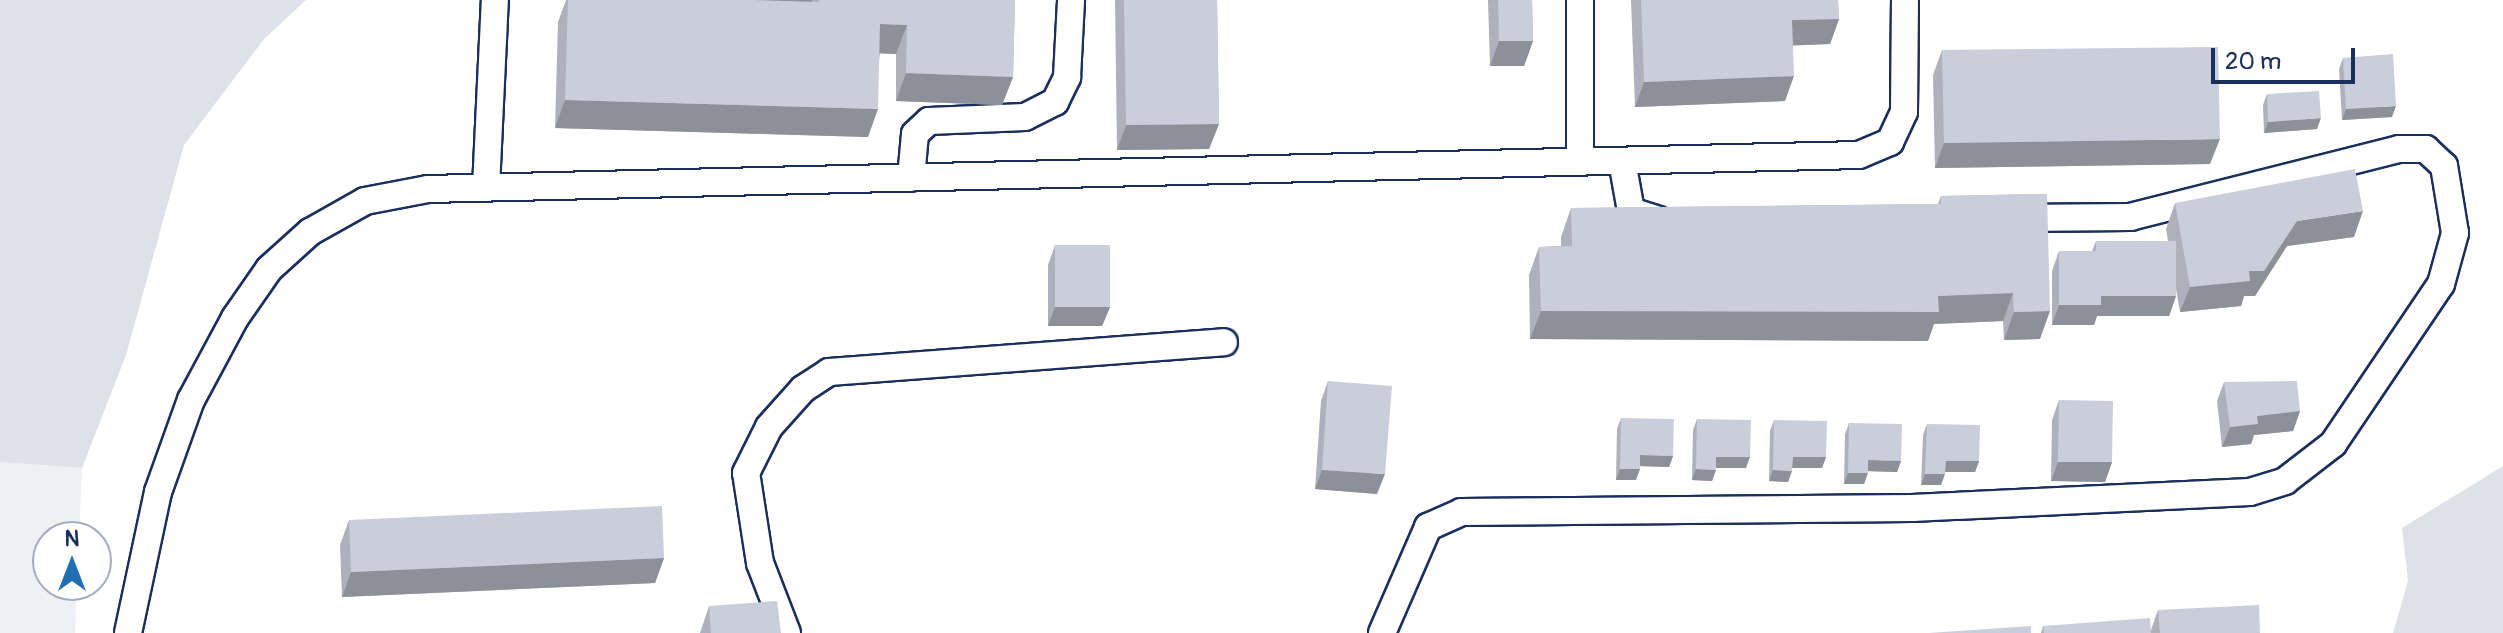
<!DOCTYPE html>
<style>
body{margin:0}
#map{position:relative;width:2503px;height:633px;overflow:hidden;background:#fff;font-family:Pangolin,sans-serif}
div>[style]{position:absolute}
[style*='--x']{left:calc(var(--x)*1px);top:calc(var(--y)*1px);width:calc(var(--w)*1px);rotate:calc(var(--a)*1deg)}
.built>*{inset:0;background:#eff0f4}
.green>*{inset:0;background:#dee1e7}
.roads{filter:drop-shadow(2px 0 #1b2f5e) drop-shadow(-2px 0 #1b2f5e) drop-shadow(0 2px #1b2f5e) drop-shadow(0 -2px #1b2f5e)}
.lane>*{height:26px;margin:-13px;padding:0 13px;transform-origin:13px;border-radius:13px;background:#fff}
.wall>*{inset:0;background:#aeb1bb}
.shaded-wall>*{inset:0;background:#8d9099}
.building>*{inset:0;background:#caceda}
span{translate:-50% -50%;white-space:nowrap;text-align:center;line-height:1.15;-webkit-text-stroke:8px #fff;paint-order:stroke}
.north{position:absolute;left:32px;top:521px;width:80px;height:80px;box-sizing:border-box;background:#fff;border:2px solid #a4acbf;border-radius:50%;rotate:0deg;font-size:22px;font-weight:700;line-height:32px;text-align:center;color:#1b2f5e}
.north::after{content:'';display:block;margin:auto;width:28px;height:36px;background:#1f6fb2;clip-path:polygon(50% 0,100% 100%,50% 72%,0 100%)}
.scale{position:absolute;left:2211px;top:48px;width:144px;height:36px;box-sizing:border-box;border:4px solid #1b2f5e;border-top:0;padding-left:10px;font-size:24px;line-height:28px;white-space:nowrap;color:#1b2f5e;-webkit-text-stroke:6px #fff;paint-order:stroke}
</style>
<div id="map">
<div class="built">
<div style="clip-path:polygon(0 462px,82px 468px,79px 537px,48px 537px,48px 585px,77px 585px,75px 633px,0 633px)"></div>
</div>
<div class="green">
<div style="clip-path:polygon(0 0,306px 0,264px 39px,184px 145px,126px 355px,82px 468px,0 462px)"></div>
<div style="clip-path:polygon(2503px 466px,2503px 633px,2393px 633px,2408px 581px,2402px 528px)"></div>
</div>
<div class="roads">
<div class="lane">
<div style="--x:1580;--y:0;--w:162;--a:90"></div>
<div style="--x:1622;--y:161;--w:51;--a:79.8"></div>
<div style="--x:1631;--y:211;--w:29;--a:18"></div>
<div style="--x:911;--y:178;--w:44;--a:-84.8"></div>
<div style="--x:915;--y:134;--w:19;--a:-43"></div>
<div style="--x:929;--y:121;--w:96;--a:-2.4"></div>
<div style="--x:1025;--y:117;--w:34;--a:-27"></div>
<div style="--x:1055;--y:102;--w:28;--a:-64"></div>
<div style="--x:1067;--y:77;--w:77;--a:-87"></div>
<div style="--x:486;--y:188;--w:188;--a:-87.3"></div>
<div style="--x:128;--y:633;--w:144;--a:-78"></div>
<div style="--x:158;--y:492;--w:98;--a:-70.3"></div>
<div style="--x:191;--y:400;--w:93;--a:-61.8"></div>
<div style="--x:235;--y:318;--w:60;--a:-55.2"></div>
<div style="--x:269;--y:269;--w:55;--a:-42.1"></div>
<div style="--x:310;--y:232;--w:63;--a:-29.4"></div>
<div style="--x:365;--y:201;--w:64;--a:-10.8"></div>
<div style="--x:428;--y:189;--w:1431;--a:-1.36"></div>
<div style="--x:1859;--y:155;--w:34;--a:-23"></div>
<div style="--x:1890;--y:142;--w:33;--a:-65"></div>
<div style="--x:1904;--y:112;--w:112;--a:-89.5"></div>
<div style="--x:787;--y:633;--w:75;--a:-111.1"></div>
<div style="--x:760;--y:563;--w:91;--a:-98.8"></div>
<div style="--x:746;--y:473;--w:51;--a:-63.4"></div>
<div style="--x:769;--y:427;--w:51;--a:-48.2"></div>
<div style="--x:803;--y:389;--w:31;--a:-33"></div>
<div style="--x:829;--y:372;--w:396;--a:-4.3"></div>
<div style="--x:1382;--y:633;--w:116;--a:-66.5"></div>
<div style="--x:1428;--y:527;--w:36;--a:-24"></div>
<div style="--x:1461;--y:512;--w:451;--a:-0.5"></div>
<div style="--x:1912;--y:508;--w:338;--a:-2.7"></div>
<div style="--x:2250;--y:492;--w:37;--a:-17"></div>
<div style="--x:2285;--y:481;--w:61;--a:-37.6"></div>
<div style="--x:2333;--y:444;--w:193;--a:-56"></div>
<div style="--x:2441;--y:284;--w:53;--a:-74.6"></div>
<div style="--x:2455;--y:233;--w:68;--a:-99.3"></div>
<div style="--x:2444;--y:166;--w:25;--a:-137"></div>
<div style="--x:2426;--y:149;--w:27;--a:180"></div>
<div style="--x:2399;--y:149;--w:276;--a:165.8"></div>
<div style="--x:2131;--y:217;--w:117;--a:179.5"></div>
</div>
</div>
<div class="wall">
<div style="clip-path:polygon(566px 0,1015px 0,1013px 77px,1002px 105px,896px 101px,896px 54px,880px 53px,868px 137px,555px 128px,558px 22px)"></div>
<div style="clip-path:polygon(1115px 0,1217px 0,1219px 124px,1209px 149px,1117px 150px)"></div>
<div style="clip-path:polygon(1488px 0,1532px 0,1533px 41px,1524px 66px,1490px 66px)"></div>
<div style="clip-path:polygon(1631px 0,1838px 0,1839px 19px,1830px 44px,1793px 45px,1785px 101px,1635px 107px)"></div>
<div style="clip-path:polygon(1942px 50px,2210px 164px,1935px 168px,1933px 75px)"></div>
<div style="clip-path:polygon(2343px 58px,2392px 117px,2342px 120px,2339px 69px)"></div>
<div style="clip-path:polygon(2267px 94px,2317px 129px,2264px 133px,2263px 105px)"></div>
<div style="clip-path:polygon(2047px 194px,2040px 339px,2004px 340px,2003px 321px,1934px 324px,1928px 341px,1530px 339px,1529px 275px,1539px 247px,1561px 246px,1561px 237px,1571px 208px,1938px 204px,1941px 196px)"></div>
<div style="clip-path:polygon(2175px 203px,2354px 237px,2287px 246px,2255px 296px,2244px 296px,2241px 306px,2180px 312px,2176px 289px,2176px 296px,2169px 316px,2097px 316px,2094px 325px,2052px 325px,2052px 271px,2059px 251px,2092px 251px,2096px 241px,2168px 241px,2166px 229px)"></div>
<div style="clip-path:polygon(1055px 245px,1110px 307px,1102px 326px,1048px 326px,1048px 265px)"></div>
<div style="clip-path:polygon(1328px 381px,1377px 494px,1315px 489px,1321px 401px)"></div>
<div style="clip-path:polygon(2224px 382px,2300px 411px,2293px 431px,2254px 435px,2251px 444px,2222px 447px,2217px 401px)"></div>
<div style="clip-path:polygon(2059px 400px,2112px 462px,2105px 482px,2051px 481px,2052px 420px)"></div>
<div style="clip-path:polygon(1621px 418px,1673px 456px,1669px 467px,1640px 466px,1636px 480px,1616px 480px,1617px 429px)"></div>
<div style="clip-path:polygon(1697px 419px,1746px 468px,1716px 468px,1712px 481px,1692px 480px,1693px 430px)"></div>
<div style="clip-path:polygon(1774px 420px,1826px 457px,1822px 468px,1792px 468px,1788px 482px,1769px 481px,1770px 431px)"></div>
<div style="clip-path:polygon(1849px 423px,1901px 461px,1897px 472px,1868px 471px,1864px 484px,1844px 484px,1845px 434px)"></div>
<div style="clip-path:polygon(1927px 424px,1979px 461px,1975px 472px,1945px 472px,1941px 485px,1921px 485px,1923px 435px)"></div>
<div style="clip-path:polygon(349px 520px,664px 558px,655px 583px,342px 597px,340px 545px)"></div>
<div style="clip-path:polygon(709px 606px,781px 633px,700px 633px)"></div>
<div style="clip-path:polygon(2158px 610px,2260px 633px,2041px 633px,2043px 626px,2151px 630px)"></div>
</div>
<div class="shaded-wall">
<div style="clip-path:polygon(663px 0,812px 0,810px 5px)"></div>
<div style="clip-path:polygon(1839px 19px,1830px 44px,1782px 46px,1792px 20px)"></div>
<div style="clip-path:polygon(880px 24px,907px 25px,896px 54px,870px 53px)"></div>
<div style="clip-path:polygon(1499px 41px,1533px 41px,1524px 66px,1490px 66px)"></div>
<div style="clip-path:polygon(906px 73px,1013px 77px,1002px 105px,896px 101px)"></div>
<div style="clip-path:polygon(1794px 76px,1785px 101px,1635px 107px,1644px 82px)"></div>
<div style="clip-path:polygon(565px 100px,878px 109px,868px 137px,555px 128px)"></div>
<div style="clip-path:polygon(2396px 106px,2392px 117px,2342px 120px,2346px 109px)"></div>
<div style="clip-path:polygon(2321px 118px,2317px 129px,2264px 133px,2268px 122px)"></div>
<div style="clip-path:polygon(1219px 124px,1209px 149px,1117px 150px,1126px 125px)"></div>
<div style="clip-path:polygon(2220px 139px,2210px 164px,1935px 168px,1944px 143px)"></div>
<div style="clip-path:polygon(2363px 211px,2354px 237px,2287px 246px,2255px 296px,2244px 296px,2241px 306px,2180px 312px,2190px 287px,2249px 271px,2297px 221px)"></div>
<div style="clip-path:polygon(2013px 293px,2003px 321px,1934px 324px,1928px 341px,1530px 339px,1541px 311px)"></div>
<div style="clip-path:polygon(2101px 296px,2176px 296px,2169px 316px,2097px 316px,2094px 325px,2052px 325px,2059px 305px)"></div>
<div style="clip-path:polygon(1055px 307px,1110px 307px,1102px 326px,1048px 326px)"></div>
<div style="clip-path:polygon(2050px 311px,2040px 339px,2004px 340px,2014px 312px)"></div>
<div style="clip-path:polygon(2300px 411px,2293px 431px,2254px 435px,2251px 444px,2222px 447px,2230px 427px,2257px 416px)"></div>
<div style="clip-path:polygon(1640px 455px,1673px 456px,1669px 467px,1636px 466px)"></div>
<div style="clip-path:polygon(1716px 457px,1750px 457px,1746px 468px,1712px 468px)"></div>
<div style="clip-path:polygon(1793px 457px,1826px 457px,1822px 468px,1789px 468px)"></div>
<div style="clip-path:polygon(1868px 460px,1901px 461px,1897px 472px,1864px 471px)"></div>
<div style="clip-path:polygon(1946px 461px,1979px 461px,1975px 472px,1942px 472px)"></div>
<div style="clip-path:polygon(2058px 462px,2112px 462px,2105px 482px,2051px 481px)"></div>
<div style="clip-path:polygon(1620px 469px,1640px 469px,1636px 480px,1616px 480px)"></div>
<div style="clip-path:polygon(1696px 469px,1716px 470px,1712px 481px,1692px 480px)"></div>
<div style="clip-path:polygon(1322px 470px,1385px 474px,1377px 494px,1315px 489px)"></div>
<div style="clip-path:polygon(1773px 470px,1792px 471px,1788px 482px,1769px 481px)"></div>
<div style="clip-path:polygon(1848px 473px,1868px 473px,1864px 484px,1844px 484px)"></div>
<div style="clip-path:polygon(1925px 474px,1945px 474px,1941px 485px,1921px 485px)"></div>
<div style="clip-path:polygon(664px 558px,655px 583px,342px 597px,351px 572px)"></div>
</div>
<div class="building">
<div style="clip-path:polygon(568px 0,754px 0,819px 2px,819px 0,1015px 0,1013px 77px,906px 73px,907px 25px,880px 24px,878px 109px,565px 100px)"></div>
<div style="clip-path:polygon(1124px 0,1217px 0,1219px 124px,1126px 125px)"></div>
<div style="clip-path:polygon(1498px 0,1532px 0,1533px 41px,1499px 41px)"></div>
<div style="clip-path:polygon(1641px 0,1838px 0,1839px 19px,1792px 20px,1794px 76px,1644px 82px)"></div>
<div style="clip-path:polygon(2218px 47px,2220px 139px,1944px 143px,1942px 50px)"></div>
<div style="clip-path:polygon(2393px 54px,2396px 106px,2346px 109px,2343px 58px)"></div>
<div style="clip-path:polygon(2319px 91px,2321px 118px,2268px 122px,2267px 94px)"></div>
<div style="clip-path:polygon(2355px 169px,2363px 211px,2297px 221px,2264px 271px,2249px 271px,2250px 281px,2190px 287px,2175px 203px)"></div>
<div style="clip-path:polygon(2047px 194px,2050px 311px,2014px 312px,2013px 293px,1938px 296px,1939px 312px,1541px 311px,1539px 247px,1572px 246px,1571px 208px,1941px 204px,1941px 196px)"></div>
<div style="clip-path:polygon(2096px 241px,2176px 241px,2176px 296px,2101px 296px,2101px 305px,2059px 305px,2059px 251px,2096px 251px)"></div>
<div style="clip-path:polygon(1055px 245px,1110px 245px,1110px 307px,1055px 307px)"></div>
<div style="clip-path:polygon(1328px 381px,1392px 386px,1385px 474px,1322px 470px)"></div>
<div style="clip-path:polygon(2297px 381px,2300px 411px,2257px 416px,2258px 424px,2230px 427px,2224px 382px)"></div>
<div style="clip-path:polygon(2059px 400px,2113px 401px,2112px 462px,2058px 462px)"></div>
<div style="clip-path:polygon(1621px 418px,1674px 419px,1673px 456px,1640px 455px,1640px 469px,1620px 469px)"></div>
<div style="clip-path:polygon(1697px 419px,1751px 420px,1750px 457px,1716px 457px,1716px 470px,1696px 469px)"></div>
<div style="clip-path:polygon(1774px 420px,1827px 421px,1826px 457px,1793px 457px,1792px 471px,1773px 470px)"></div>
<div style="clip-path:polygon(1849px 423px,1902px 424px,1901px 461px,1868px 460px,1868px 473px,1848px 473px)"></div>
<div style="clip-path:polygon(1927px 424px,1980px 425px,1979px 461px,1946px 461px,1945px 474px,1925px 474px)"></div>
<div style="clip-path:polygon(662px 506px,664px 558px,351px 572px,349px 520px)"></div>
<div style="clip-path:polygon(777px 601px,781px 633px,711px 633px,709px 606px)"></div>
<div style="clip-path:polygon(2259px 605px,2260px 633px,2160px 633px,2158px 610px)"></div>
<div style="clip-path:polygon(2150px 618px,2151px 633px,2044px 633px,2043px 626px)"></div>
<div style="clip-path:polygon(2031px 626px,2031px 633px,1929px 633px)"></div>
</div>
<div class="north">N</div>
<div class="scale">20 m</div>
</div>
